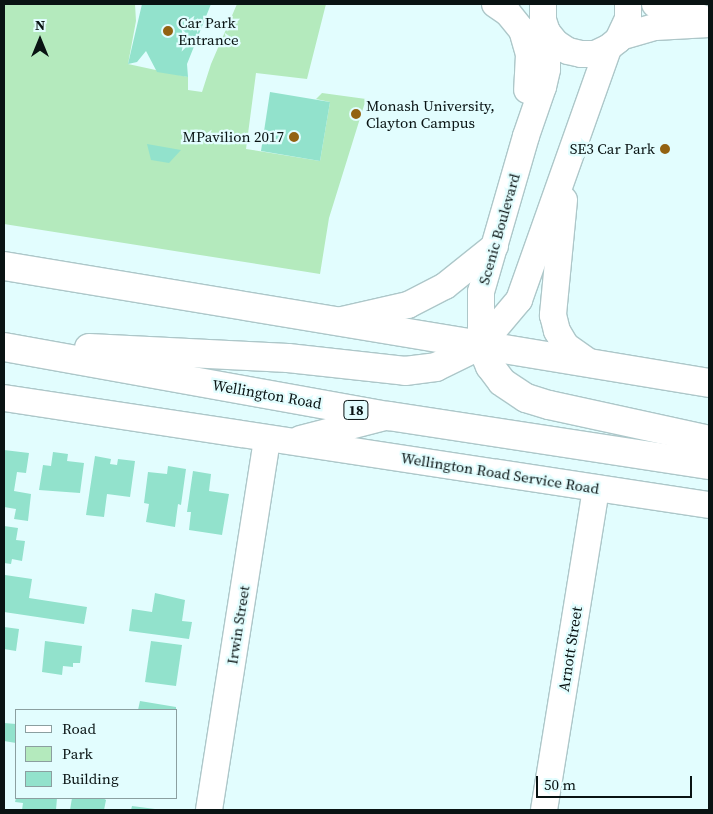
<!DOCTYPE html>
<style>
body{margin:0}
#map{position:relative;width:713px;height:814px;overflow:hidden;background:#e2fdfe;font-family:"Source Serif 4",serif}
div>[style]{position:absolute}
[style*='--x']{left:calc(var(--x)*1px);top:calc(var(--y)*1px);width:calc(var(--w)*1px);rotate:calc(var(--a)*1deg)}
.green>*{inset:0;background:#b4eabd}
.building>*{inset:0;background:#92e2cc}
.roads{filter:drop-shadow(1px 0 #adc7c9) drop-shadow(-1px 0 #adc7c9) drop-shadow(0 1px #adc7c9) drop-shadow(0 -1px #adc7c9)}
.minor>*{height:26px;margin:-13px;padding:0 13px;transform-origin:13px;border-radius:13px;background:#fff}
.highway>*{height:28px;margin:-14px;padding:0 14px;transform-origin:14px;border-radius:14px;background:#fff}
.dots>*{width:14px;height:14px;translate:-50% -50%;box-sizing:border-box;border:2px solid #e2fdfe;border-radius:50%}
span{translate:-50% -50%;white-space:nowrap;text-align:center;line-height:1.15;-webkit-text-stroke:4.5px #e2fdfe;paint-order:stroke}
.shield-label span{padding:1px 4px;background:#e2fdfe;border:1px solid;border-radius:4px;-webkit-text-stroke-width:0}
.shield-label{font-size:14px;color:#091313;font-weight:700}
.poi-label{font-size:15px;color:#091313}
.left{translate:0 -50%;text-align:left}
.right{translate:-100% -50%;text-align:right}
.street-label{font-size:15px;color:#091313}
.frame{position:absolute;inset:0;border:5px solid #091313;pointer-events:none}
.legend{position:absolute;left:15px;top:709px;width:162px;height:90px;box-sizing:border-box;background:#e2fdfe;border:1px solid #8b9fa0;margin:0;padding:6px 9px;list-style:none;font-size:15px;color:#091313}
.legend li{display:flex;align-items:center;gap:10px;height:25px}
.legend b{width:25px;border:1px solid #8b9fa0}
.north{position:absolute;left:15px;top:15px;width:50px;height:50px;-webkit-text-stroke:4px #e2fdfe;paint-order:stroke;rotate:0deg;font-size:14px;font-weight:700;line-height:20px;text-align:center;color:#091313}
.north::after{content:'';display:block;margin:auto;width:18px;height:22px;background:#091313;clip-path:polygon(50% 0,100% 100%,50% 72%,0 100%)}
.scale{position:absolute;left:536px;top:776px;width:156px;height:22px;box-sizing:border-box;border:2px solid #091313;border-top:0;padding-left:6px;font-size:15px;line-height:18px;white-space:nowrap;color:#091313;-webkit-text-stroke:4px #e2fdfe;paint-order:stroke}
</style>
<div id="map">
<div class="green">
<div style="clip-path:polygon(4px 4px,135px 4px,136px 21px,128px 64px,188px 77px,188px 90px,202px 92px,211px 64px,237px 4px,326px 4px,307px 79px,256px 73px,246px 149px,320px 161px,330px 102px,316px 99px,322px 93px,366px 99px,329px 218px,320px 274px,4px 224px)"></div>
</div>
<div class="building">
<div style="clip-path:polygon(142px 4px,211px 4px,187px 64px,188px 77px,157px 72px,146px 51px,137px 62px,128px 64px)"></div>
<div style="clip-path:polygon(270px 92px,330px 102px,320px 161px,261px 151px)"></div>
<div style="clip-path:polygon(147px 144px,181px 150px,169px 163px,151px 160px)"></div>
<div style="clip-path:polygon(4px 450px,29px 453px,26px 473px,17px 472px,14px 491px,31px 494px,28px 521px,14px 519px,16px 509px,4px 507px)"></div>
<div style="clip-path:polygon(53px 452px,68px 454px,67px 461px,84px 463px,80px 493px,39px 490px,43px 465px,51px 466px)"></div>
<div style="clip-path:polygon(95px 456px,111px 459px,110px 464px,117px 465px,118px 459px,135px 461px,130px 497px,107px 494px,104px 517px,86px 515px)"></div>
<div style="clip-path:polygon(168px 466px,186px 469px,181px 505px,178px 504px,175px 527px,146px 522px,149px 504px,144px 503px,148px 472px,167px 474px)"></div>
<div style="clip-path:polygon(193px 471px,211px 474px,209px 491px,229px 494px,222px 535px,189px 530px,191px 512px,187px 512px)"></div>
<div style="clip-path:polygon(4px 526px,18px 528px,16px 540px,25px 541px,22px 561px,12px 559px,11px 564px,4px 563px)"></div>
<div style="clip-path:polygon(5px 575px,32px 579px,29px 598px,87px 607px,84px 624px,4px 612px)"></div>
<div style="clip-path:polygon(155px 593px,185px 600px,182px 621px,192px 622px,189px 639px,129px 631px,132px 609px,152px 612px)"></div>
<div style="clip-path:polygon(4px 627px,19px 629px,16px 651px,4px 649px)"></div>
<div style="clip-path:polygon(45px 641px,82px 646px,80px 663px,73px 663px,73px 667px,63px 666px,62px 675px,42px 672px)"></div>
<div style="clip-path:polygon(151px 641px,182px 645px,176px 686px,145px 682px)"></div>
<div style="clip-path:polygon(140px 701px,176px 707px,176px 710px,138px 710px)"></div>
<div style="clip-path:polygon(4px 723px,16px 724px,16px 743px,4px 741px)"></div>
<div style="clip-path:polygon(16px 798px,57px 798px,56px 810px,22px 810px,23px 803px,15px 802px)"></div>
<div style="clip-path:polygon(72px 798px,103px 798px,106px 800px,104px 810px,70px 810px)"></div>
<div style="clip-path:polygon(132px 806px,155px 809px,155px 810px,131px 810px)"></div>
</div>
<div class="roads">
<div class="minor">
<div style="--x:495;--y:4;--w:16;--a:35"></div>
<div style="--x:508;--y:13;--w:22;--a:51"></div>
<div style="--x:522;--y:30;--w:26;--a:74"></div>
<div style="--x:529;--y:55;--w:35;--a:93"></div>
<div style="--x:543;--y:4;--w:16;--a:90"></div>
<div style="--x:543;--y:20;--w:13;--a:72"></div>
<div style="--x:547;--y:32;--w:14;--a:51"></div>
<div style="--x:556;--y:43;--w:14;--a:34"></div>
<div style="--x:568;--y:51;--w:13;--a:13"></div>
<div style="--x:581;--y:54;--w:14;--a:0"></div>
<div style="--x:595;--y:54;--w:14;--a:-25"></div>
<div style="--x:608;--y:48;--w:13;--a:-39"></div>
<div style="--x:618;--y:40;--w:23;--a:-65"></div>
<div style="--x:628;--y:19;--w:15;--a:-90"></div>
<div style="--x:655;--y:4;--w:49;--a:16.6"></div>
<div style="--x:620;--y:37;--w:36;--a:-16"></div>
<div style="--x:655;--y:27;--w:54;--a:-3.2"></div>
<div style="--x:564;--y:200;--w:116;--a:95.5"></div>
<div style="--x:553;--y:315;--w:16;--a:76"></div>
<div style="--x:557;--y:331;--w:17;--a:59"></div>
<div style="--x:566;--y:346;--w:32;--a:35"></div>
<div style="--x:338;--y:321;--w:72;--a:-12.9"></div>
<div style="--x:408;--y:305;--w:42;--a:-27.2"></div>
<div style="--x:445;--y:286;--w:64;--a:-38.7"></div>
<div style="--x:481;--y:345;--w:59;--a:-49.8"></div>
<div style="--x:519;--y:300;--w:267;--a:-70.5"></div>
<div style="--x:481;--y:345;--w:53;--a:-90"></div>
<div style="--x:481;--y:292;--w:162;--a:-73.9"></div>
<div style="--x:526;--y:136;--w:52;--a:-70.9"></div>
<div style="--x:543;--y:87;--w:18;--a:-77"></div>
<div style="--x:547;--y:69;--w:37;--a:-90"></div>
<div style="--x:4;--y:398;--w:713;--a:8.63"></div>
<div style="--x:300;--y:439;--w:92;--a:-14.5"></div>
<div style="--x:209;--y:810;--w:376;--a:-81.1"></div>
<div style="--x:544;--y:810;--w:326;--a:-80.8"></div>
</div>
<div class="highway">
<div style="--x:4;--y:266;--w:715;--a:9.42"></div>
<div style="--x:481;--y:345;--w:23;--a:67"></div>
<div style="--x:490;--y:366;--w:20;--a:53"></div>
<div style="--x:502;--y:382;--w:29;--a:34"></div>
<div style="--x:526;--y:398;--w:24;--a:17"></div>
<div style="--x:549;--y:405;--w:164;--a:12.3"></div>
<div style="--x:4;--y:347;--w:391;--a:10.2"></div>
<div style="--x:389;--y:416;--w:324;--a:8.7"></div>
<div style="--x:89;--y:348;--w:199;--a:2.9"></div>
<div style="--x:288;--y:358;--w:118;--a:6.3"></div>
<div style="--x:405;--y:371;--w:31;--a:-7"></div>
<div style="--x:436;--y:367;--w:50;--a:-26.1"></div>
</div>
</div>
<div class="dots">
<div style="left:168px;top:31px;background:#936211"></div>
<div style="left:356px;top:114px;background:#936211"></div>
<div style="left:294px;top:137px;background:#936211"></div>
<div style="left:665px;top:149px;background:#936211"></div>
</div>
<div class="shield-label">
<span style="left:356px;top:410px">18</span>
</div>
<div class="poi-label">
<span class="left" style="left:178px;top:31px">Car Park<br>Entrance</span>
<span class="left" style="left:366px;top:114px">Monash University,<br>Clayton Campus</span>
<span class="right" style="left:284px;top:137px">MPavilion 2017</span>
<span class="right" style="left:655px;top:149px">SE3 Car Park</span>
</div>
<div class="street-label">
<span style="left:499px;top:229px;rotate:-74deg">Scenic Boulevard</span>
<span style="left:267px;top:394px;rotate:10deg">Wellington Road</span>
<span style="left:500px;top:473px;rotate:9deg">Wellington Road Service Road</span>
<span style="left:238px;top:625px;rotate:-81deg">Irwin Street</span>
<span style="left:570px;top:649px;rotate:-81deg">Arnott Street</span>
</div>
<div class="frame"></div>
<ul class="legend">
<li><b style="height:6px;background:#fff"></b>Road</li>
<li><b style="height:14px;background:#b4eabd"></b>Park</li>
<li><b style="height:14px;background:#92e2cc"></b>Building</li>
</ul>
<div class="north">N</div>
<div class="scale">50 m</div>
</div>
